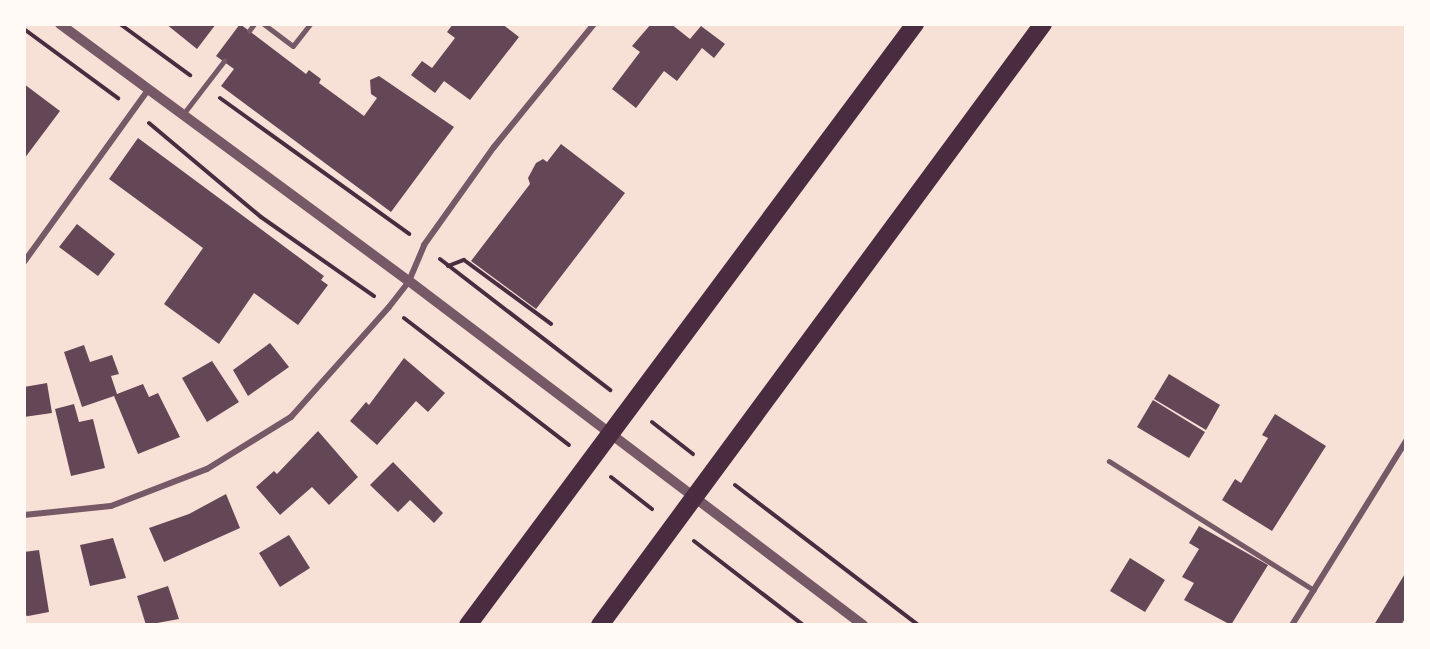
<!DOCTYPE html>
<style>
body{margin:0}
#map{position:relative;width:1430px;height:649px;overflow:hidden;background:#f7e1d7;font-family:"Noto Sans",sans-serif}
div>[style]{position:absolute}
[style*='--x']{left:calc(var(--x)*1px);top:calc(var(--y)*1px);width:calc(var(--w)*1px);rotate:calc(var(--a)*1deg)}
.building>*{inset:0;background:#644757}
.path>*{height:4px;margin:-2px;padding:0 2px;transform-origin:2px;border-radius:2px;background:#4a2c40}
.service>*{height:4.5px;margin:-2.25px;padding:0 2.25px;transform-origin:2.25px;border-radius:2.25px;background:#755966}
.minor>*{height:6px;margin:-3px;padding:0 3px;transform-origin:3px;border-radius:3px;background:#755966}
.tertiary>*{height:10px;margin:-5px;padding:0 5px;transform-origin:5px;border-radius:5px;background:#755966}
.motorway>*{height:18px;margin:-9px;padding:0 9px;transform-origin:9px;border-radius:9px;background:#4a2c40}
span{translate:-50% -50%;white-space:nowrap;text-align:center;line-height:1.15;-webkit-text-stroke:4.5px #fffaf5;paint-order:stroke}
.frame{position:absolute;inset:0;border:26px solid #fffaf5;pointer-events:none}
</style>
<div id="map">
<div class="building">
<div style="clip-path:polygon(166px 24px,216px 24px,197px 49px)"></div>
<div style="clip-path:polygon(240px 24px,306px 74px,309px 70px,321px 79px,319px 83px,364px 116px,377px 98px,371px 94px,370px 80px,379px 76px,454px 127px,391px 212px,221px 86px,234px 69px,216px 56px)"></div>
<div style="clip-path:polygon(453px 24px,502px 24px,519px 37px,470px 100px,444px 81px,435px 93px,411px 75px,422px 61px,432px 68px,455px 38px,447px 32px)"></div>
<div style="clip-path:polygon(651px 24px,671px 24px,690px 39px,701px 26px,725px 44px,714px 58px,702px 48px,677px 81px,664px 71px,636px 108px,612px 89px,640px 52px,632px 46px)"></div>
<div style="clip-path:polygon(24px 84px,60px 111px,24px 159px)"></div>
<div style="clip-path:polygon(138px 138px,324px 276px,321px 280px,328px 285px,298px 325px,254px 293px,219px 344px,164px 304px,203px 248px,109px 179px)"></div>
<div style="clip-path:polygon(561px 144px,625px 193px,536px 309px,471px 261px,530px 184px,528px 178px,536px 163px,543px 159px,547px 162px)"></div>
<div style="clip-path:polygon(77px 224px,115px 254px,98px 276px,59px 247px)"></div>
<div style="clip-path:polygon(270px 343px,289px 367px,248px 396px,233px 370px)"></div>
<div style="clip-path:polygon(84px 345px,90px 362px,112px 355px,119px 374px,111px 376px,117px 394px,143px 384px,149px 397px,158px 393px,180px 437px,138px 454px,114px 396px,82px 407px,64px 352px)"></div>
<div style="clip-path:polygon(404px 358px,445px 393px,428px 412px,416px 401px,377px 445px,350px 421px,366px 402px,369px 405px)"></div>
<div style="clip-path:polygon(212px 361px,239px 402px,207px 422px,182px 378px)"></div>
<div style="clip-path:polygon(1169px 374px,1220px 405px,1206px 430px,1154px 399px)"></div>
<div style="clip-path:polygon(47px 383px,52px 413px,24px 417px,24px 387px)"></div>
<div style="clip-path:polygon(1153px 400px,1205px 432px,1189px 458px,1137px 427px)"></div>
<div style="clip-path:polygon(74px 404px,79px 422px,93px 419px,105px 468px,71px 476px,55px 409px)"></div>
<div style="clip-path:polygon(1275px 414px,1326px 446px,1272px 531px,1222px 500px,1235px 479px,1241px 483px,1268px 438px,1262px 435px)"></div>
<div style="clip-path:polygon(318px 431px,358px 477px,329px 505px,312px 487px,280px 515px,256px 487px,274px 471px,277px 474px)"></div>
<div style="clip-path:polygon(393px 462px,443px 513px,434px 523px,410px 500px,398px 512px,370px 485px)"></div>
<div style="clip-path:polygon(226px 494px,240px 528px,164px 562px,149px 528px,189px 514px)"></div>
<div style="clip-path:polygon(1199px 526px,1268px 565px,1231px 625px,1184px 600px,1194px 583px,1182px 577px,1199px 549px,1189px 543px)"></div>
<div style="clip-path:polygon(289px 535px,310px 568px,280px 587px,259px 553px)"></div>
<div style="clip-path:polygon(113px 538px,126px 578px,90px 586px,80px 545px)"></div>
<div style="clip-path:polygon(39px 550px,49px 612px,28px 616px,24px 615px,24px 552px)"></div>
<div style="clip-path:polygon(1130px 558px,1165px 580px,1145px 612px,1110px 591px)"></div>
<div style="clip-path:polygon(1406px 572px,1406px 617px,1401px 625px,1374px 625px)"></div>
<div style="clip-path:polygon(168px 586px,179px 619px,146px 625px,137px 596px)"></div>
</div>
<div class="path">
<div style="--x:120;--y:24;--w:87;--a:36.1"></div>
<div style="--x:24;--y:29;--w:117;--a:36.3"></div>
<div style="--x:220;--y:98;--w:233;--a:35.7"></div>
<div style="--x:149;--y:123;--w:146;--a:40"></div>
<div style="--x:261;--y:217;--w:138;--a:35"></div>
<div style="--x:440;--y:259;--w:215;--a:37.6"></div>
<div style="--x:448;--y:266;--w:17;--a:-21"></div>
<div style="--x:464;--y:260;--w:108;--a:36.3"></div>
<div style="--x:404;--y:318;--w:208;--a:37.6"></div>
<div style="--x:652;--y:422;--w:52;--a:38"></div>
<div style="--x:611;--y:477;--w:52;--a:38"></div>
<div style="--x:735;--y:485;--w:230;--a:37.4"></div>
<div style="--x:694;--y:541;--w:138;--a:37.6"></div>
</div>
<div class="service">
<div style="--x:264;--y:24;--w:36;--a:37"></div>
<div style="--x:293;--y:46;--w:28;--a:-52"></div>
<div style="--x:249;--y:31;--w:9;--a:-54"></div>
<div style="--x:184;--y:113;--w:66;--a:-52.4"></div>
<div style="--x:1109;--y:461;--w:242;--a:32.2"></div>
</div>
<div class="minor">
<div style="--x:24;--y:262;--w:212;--a:-54.2"></div>
<div style="--x:24;--y:515;--w:87;--a:-5.9"></div>
<div style="--x:111;--y:506;--w:103;--a:-21.1"></div>
<div style="--x:207;--y:469;--w:99;--a:-31.8"></div>
<div style="--x:291;--y:417;--w:147;--a:-48.3"></div>
<div style="--x:389;--y:307;--w:33;--a:-52"></div>
<div style="--x:409;--y:281;--w:39;--a:-67"></div>
<div style="--x:424;--y:245;--w:120;--a:-54.5"></div>
<div style="--x:494;--y:147;--w:159;--a:-50.9"></div>
<div style="--x:1292;--y:625;--w:216;--a:-58.2"></div>
</div>
<div class="tertiary">
<div style="--x:60;--y:24;--w:433;--a:36.4"></div>
<div style="--x:409;--y:281;--w:570;--a:37.15"></div>
</div>
<div class="motorway">
<div style="--x:468;--y:625;--w:749;--a:-53.36"></div>
<div style="--x:600;--y:625;--w:747;--a:-53.61"></div>
</div>
<div class="frame"></div>
</div>
